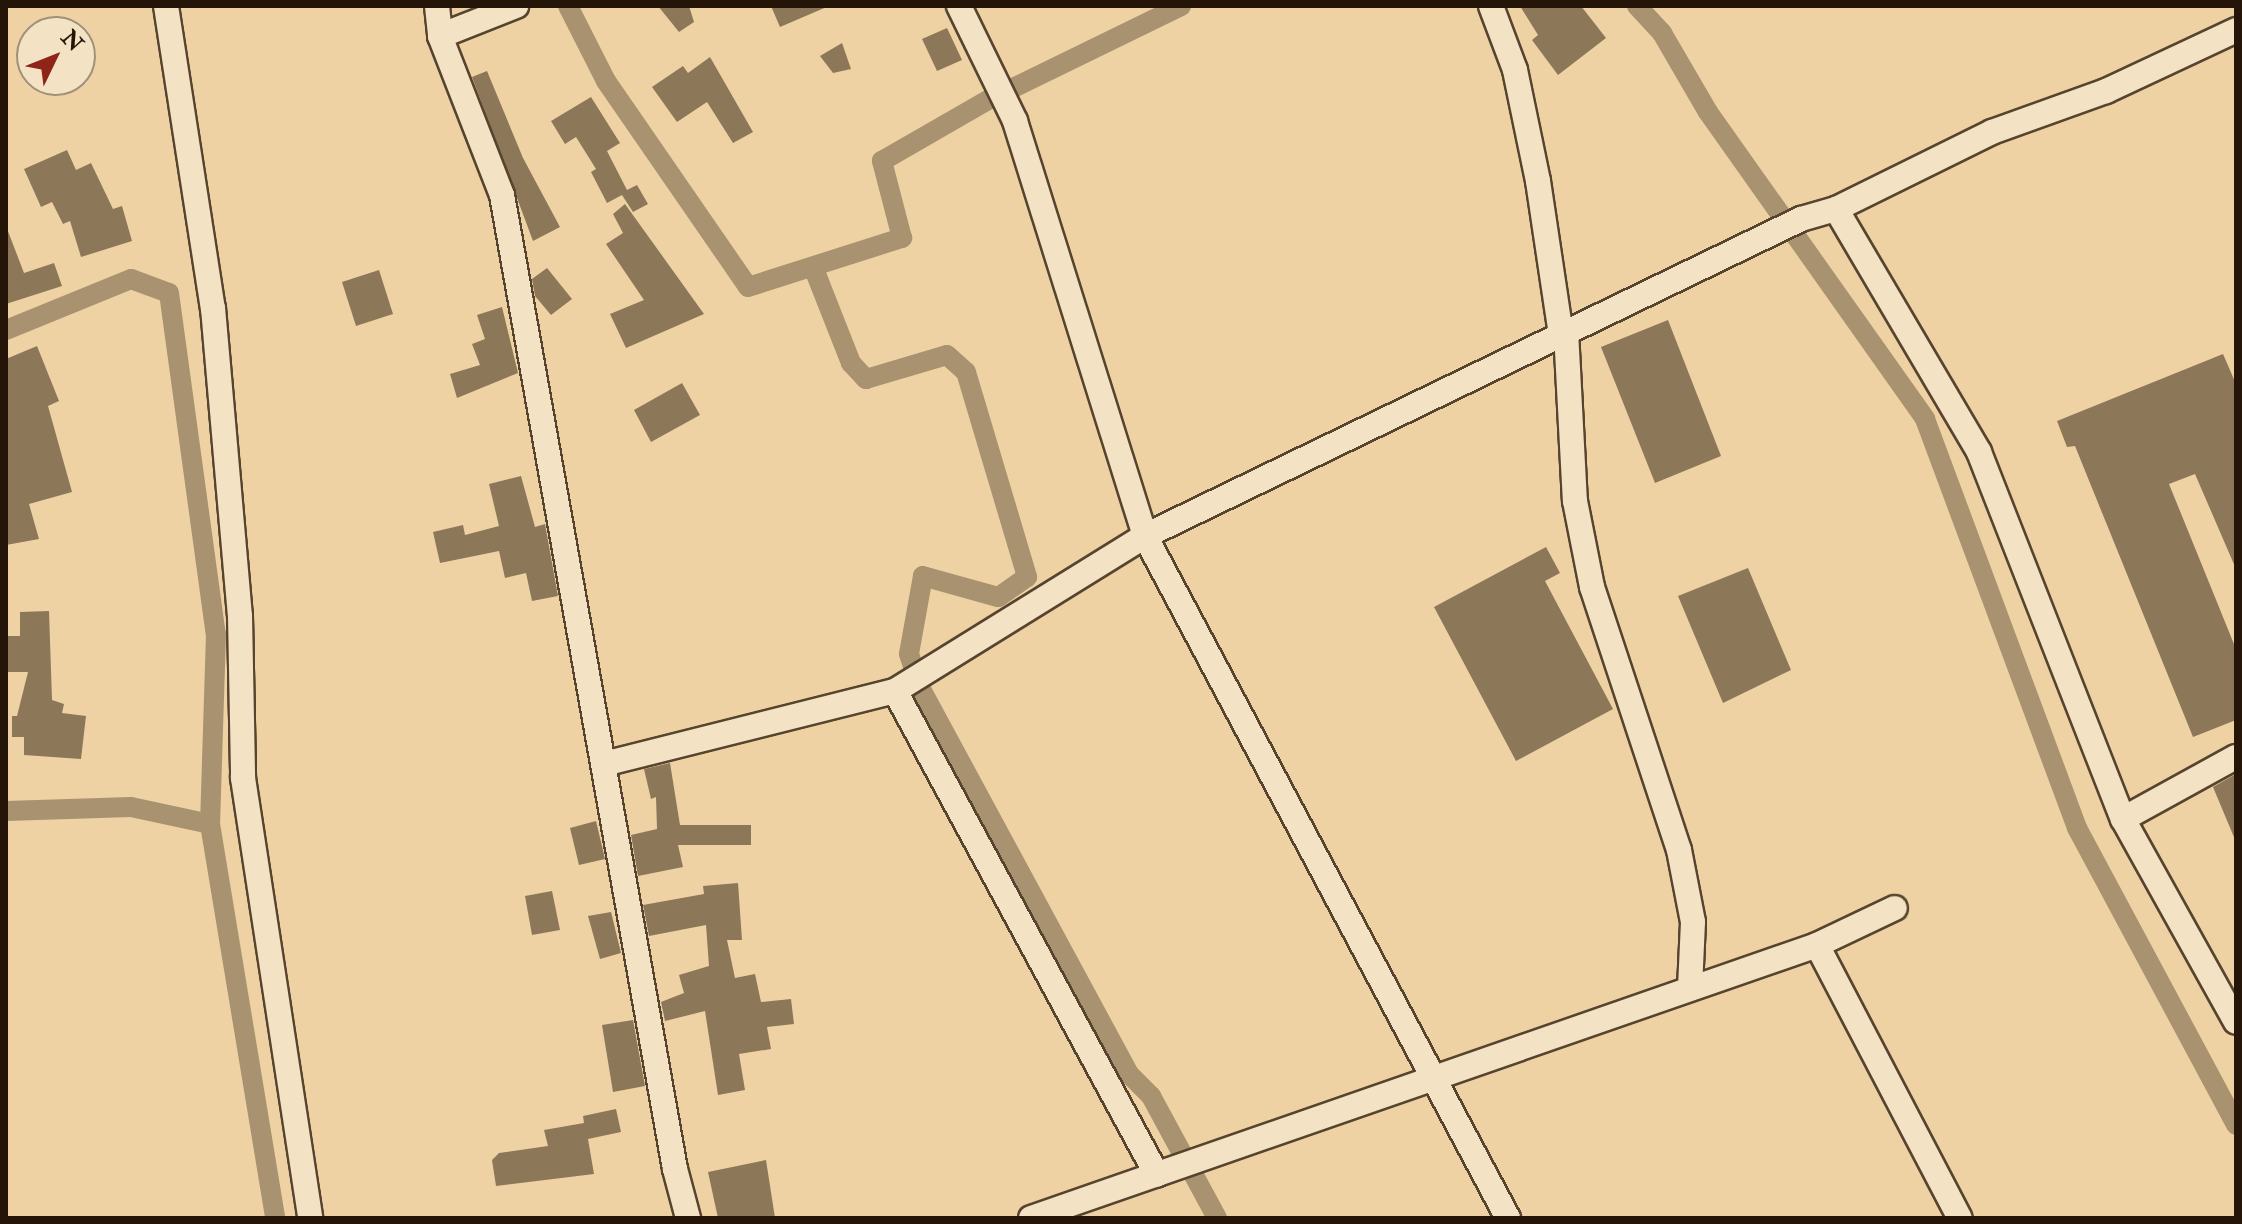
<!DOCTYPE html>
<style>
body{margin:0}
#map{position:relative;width:2242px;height:1224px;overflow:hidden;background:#eed2a4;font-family:"IM FELL Double Pica",serif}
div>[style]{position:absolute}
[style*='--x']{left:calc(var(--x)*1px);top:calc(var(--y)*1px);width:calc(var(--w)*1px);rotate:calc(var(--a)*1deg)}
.canal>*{height:20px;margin:-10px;padding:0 10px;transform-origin:10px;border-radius:10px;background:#a9926f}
.building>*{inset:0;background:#8d7759}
.roads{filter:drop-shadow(2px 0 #56442f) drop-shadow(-2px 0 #56442f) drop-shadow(0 2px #56442f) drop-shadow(0 -2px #56442f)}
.minor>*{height:24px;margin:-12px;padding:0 12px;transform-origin:12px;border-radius:12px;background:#f4e2c4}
span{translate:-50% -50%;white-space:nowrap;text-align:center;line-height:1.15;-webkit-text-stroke:6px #f4e2c4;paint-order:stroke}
.frame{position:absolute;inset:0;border:8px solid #241508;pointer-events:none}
.north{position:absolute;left:16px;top:16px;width:80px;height:80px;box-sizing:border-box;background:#f4e2c4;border:2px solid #a19079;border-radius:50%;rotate:47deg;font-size:22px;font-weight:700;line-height:32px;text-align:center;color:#241508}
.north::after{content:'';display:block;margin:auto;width:28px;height:36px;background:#8f2418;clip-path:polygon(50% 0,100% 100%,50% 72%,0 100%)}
</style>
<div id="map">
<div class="canal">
<div style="--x:568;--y:6;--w:84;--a:63.1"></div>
<div style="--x:606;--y:81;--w:250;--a:55.4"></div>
<div style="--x:748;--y:287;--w:162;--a:-17.7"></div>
<div style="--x:902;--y:238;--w:80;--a:-104.6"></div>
<div style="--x:882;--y:161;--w:125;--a:-29.9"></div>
<div style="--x:1637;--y:6;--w:37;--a:47"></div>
<div style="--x:1662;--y:33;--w:91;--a:59.8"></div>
<div style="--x:1708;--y:112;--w:376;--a:54.7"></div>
<div style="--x:1925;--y:419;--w:436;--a:69.6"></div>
<div style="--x:2077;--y:828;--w:337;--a:61.8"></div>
<div style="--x:1013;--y:88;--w:187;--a:-26"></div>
<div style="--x:814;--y:269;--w:101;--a:68.5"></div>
<div style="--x:851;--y:363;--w:22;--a:47"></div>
<div style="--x:866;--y:379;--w:84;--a:-16.5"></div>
<div style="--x:947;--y:355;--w:25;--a:42"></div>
<div style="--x:966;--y:372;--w:214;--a:73.4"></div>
<div style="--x:1027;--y:577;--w:35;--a:145"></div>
<div style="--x:998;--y:597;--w:78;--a:-164.4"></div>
<div style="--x:923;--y:576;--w:79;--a:100.2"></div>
<div style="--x:909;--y:654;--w:13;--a:72"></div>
<div style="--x:6;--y:330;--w:135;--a:-22.2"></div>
<div style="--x:131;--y:279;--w:40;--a:20.2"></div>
<div style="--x:169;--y:293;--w:344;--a:82.2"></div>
<div style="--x:216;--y:634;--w:190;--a:91.8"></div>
<div style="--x:922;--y:691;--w:437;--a:61.6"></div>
<div style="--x:1130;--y:1075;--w:30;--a:45"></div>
<div style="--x:1151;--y:1096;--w:139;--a:61.6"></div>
<div style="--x:6;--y:811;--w:125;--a:-1.8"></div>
<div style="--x:131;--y:807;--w:81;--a:12.1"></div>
<div style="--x:210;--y:824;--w:399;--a:80.6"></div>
</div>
<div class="building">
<div style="clip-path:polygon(658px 6px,689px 6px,694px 22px,679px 32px)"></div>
<div style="clip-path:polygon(771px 6px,829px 6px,780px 27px)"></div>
<div style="clip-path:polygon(1520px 6px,1581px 6px,1606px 38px,1558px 75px,1532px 40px,1538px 35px)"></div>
<div style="clip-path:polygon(947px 28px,962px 60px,937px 71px,922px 39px)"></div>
<div style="clip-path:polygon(842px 43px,851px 69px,833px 73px,820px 56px)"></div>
<div style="clip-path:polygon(710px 57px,753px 132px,733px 143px,707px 102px,677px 122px,652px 87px,683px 66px,688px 73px)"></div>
<div style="clip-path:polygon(487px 71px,523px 158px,560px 227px,533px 241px,472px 77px)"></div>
<div style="clip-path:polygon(591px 97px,620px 143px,607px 151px,627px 190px,637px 185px,648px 204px,633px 212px,622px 195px,607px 203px,591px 172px,596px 169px,576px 137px,565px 144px,551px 121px)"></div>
<div style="clip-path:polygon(67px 150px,76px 170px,91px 163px,113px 209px,122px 206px,132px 241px,81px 257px,70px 221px,63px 224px,52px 202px,41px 207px,24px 169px)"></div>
<div style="clip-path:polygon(625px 204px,704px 314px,626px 348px,610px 314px,644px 300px,606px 244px,623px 233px,613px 214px)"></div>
<div style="clip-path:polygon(6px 226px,24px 273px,54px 263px,62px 286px,6px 304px)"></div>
<div style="clip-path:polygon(547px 268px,572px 299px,551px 315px,535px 296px,532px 279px)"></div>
<div style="clip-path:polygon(379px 270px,393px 314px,356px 326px,342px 282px)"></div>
<div style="clip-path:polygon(502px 307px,518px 373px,457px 398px,450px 374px,480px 365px,472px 344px,485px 339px,477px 315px)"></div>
<div style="clip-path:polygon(1668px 320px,1721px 456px,1655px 483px,1601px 347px)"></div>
<div style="clip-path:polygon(37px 346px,59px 401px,48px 406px,72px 492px,29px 504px,39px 539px,6px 545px,6px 359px)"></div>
<div style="clip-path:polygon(2223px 354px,2236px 384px,2236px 569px,2195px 474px,2169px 484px,2236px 649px,2236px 720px,2193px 737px,2075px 446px,2067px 447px,2057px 421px)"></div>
<div style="clip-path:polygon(682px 383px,700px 415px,651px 442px,634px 410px)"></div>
<div style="clip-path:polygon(521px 476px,535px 527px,545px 524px,558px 596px,532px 601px,526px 573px,505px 578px,499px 551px,440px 563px,433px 532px,463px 525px,465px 535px,499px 526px,489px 484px)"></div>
<div style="clip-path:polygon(1546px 547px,1560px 573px,1545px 581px,1613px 709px,1516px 761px,1434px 607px)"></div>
<div style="clip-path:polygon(1748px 568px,1791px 670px,1723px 703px,1678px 596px)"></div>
<div style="clip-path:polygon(49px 611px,52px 700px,64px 704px,62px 713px,86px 716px,81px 759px,24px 755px,24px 737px,12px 737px,12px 716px,17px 716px,28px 672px,6px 672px,6px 636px,20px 636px,20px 612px)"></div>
<div style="clip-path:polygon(670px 763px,680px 825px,751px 825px,751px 845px,678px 845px,683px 867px,638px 876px,631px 835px,657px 829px,656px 797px,651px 799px,644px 769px)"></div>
<div style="clip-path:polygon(2236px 774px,2236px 842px,2213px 787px)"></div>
<div style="clip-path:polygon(596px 821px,605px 859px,579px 865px,570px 828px)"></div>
<div style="clip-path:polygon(738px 883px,742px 940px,727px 940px,735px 978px,755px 974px,761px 1002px,791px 999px,794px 1024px,767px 1027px,771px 1049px,739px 1054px,745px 1090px,718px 1095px,705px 1011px,665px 1021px,661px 1002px,684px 993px,679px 975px,709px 966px,706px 925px,649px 936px,643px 905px,704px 894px,703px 886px)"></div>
<div style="clip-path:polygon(552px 891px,560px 930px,532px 935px,525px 896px)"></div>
<div style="clip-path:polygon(611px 912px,621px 953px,600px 959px,588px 916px)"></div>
<div style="clip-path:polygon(633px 1020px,645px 1086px,613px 1092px,602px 1025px)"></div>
<div style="clip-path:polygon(616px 1109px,621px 1132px,588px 1139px,594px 1174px,496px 1186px,492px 1160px,499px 1153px,548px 1146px,544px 1130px,584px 1123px,583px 1116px)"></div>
<div style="clip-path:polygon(766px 1160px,775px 1218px,718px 1218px,708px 1172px)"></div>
</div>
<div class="roads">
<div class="minor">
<div style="--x:166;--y:6;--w:306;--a:81.2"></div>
<div style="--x:213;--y:308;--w:309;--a:85"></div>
<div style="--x:240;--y:616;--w:162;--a:88.9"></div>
<div style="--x:243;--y:778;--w:445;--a:81.3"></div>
<div style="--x:437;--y:6;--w:30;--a:84"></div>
<div style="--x:440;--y:36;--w:171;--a:68.7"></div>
<div style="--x:502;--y:195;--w:989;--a:79.93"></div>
<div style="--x:675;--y:1169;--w:51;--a:75.1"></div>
<div style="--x:959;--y:6;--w:128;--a:64"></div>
<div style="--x:1015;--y:121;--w:435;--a:72.6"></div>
<div style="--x:1145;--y:536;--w:773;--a:61.98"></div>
<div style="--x:1491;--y:6;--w:68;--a:69.4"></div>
<div style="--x:1515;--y:70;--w:113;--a:78.3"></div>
<div style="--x:1538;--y:181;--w:155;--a:81.5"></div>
<div style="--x:440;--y:36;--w:82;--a:-21.5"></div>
<div style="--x:1836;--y:209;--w:282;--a:59.5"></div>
<div style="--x:1979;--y:452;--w:394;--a:68.6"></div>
<div style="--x:2123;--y:819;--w:232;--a:60.9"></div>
<div style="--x:1566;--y:331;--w:170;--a:87"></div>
<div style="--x:1575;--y:501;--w:88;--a:78.8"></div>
<div style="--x:1592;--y:587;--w:277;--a:71.7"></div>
<div style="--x:1679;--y:850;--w:73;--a:79"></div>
<div style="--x:1693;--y:922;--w:65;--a:92.6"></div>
<div style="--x:895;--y:691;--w:550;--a:61.57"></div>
<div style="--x:604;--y:764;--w:300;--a:-14.1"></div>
<div style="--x:895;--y:691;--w:294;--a:-31.8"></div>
<div style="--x:1145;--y:536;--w:729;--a:-25.79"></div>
<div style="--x:1801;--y:219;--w:36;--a:-16"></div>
<div style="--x:1836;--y:209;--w:174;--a:-26.3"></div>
<div style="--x:1992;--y:132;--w:121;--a:-19.8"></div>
<div style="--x:2106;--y:91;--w:144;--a:-25.1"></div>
<div style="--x:2123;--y:819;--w:129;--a:-28.8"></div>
<div style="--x:1817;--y:945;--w:308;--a:62.4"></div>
<div style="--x:1031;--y:1218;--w:832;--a:-19.15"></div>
<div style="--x:1817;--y:945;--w:86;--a:-25.4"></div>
</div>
</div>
<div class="frame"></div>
<div class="north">N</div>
</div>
